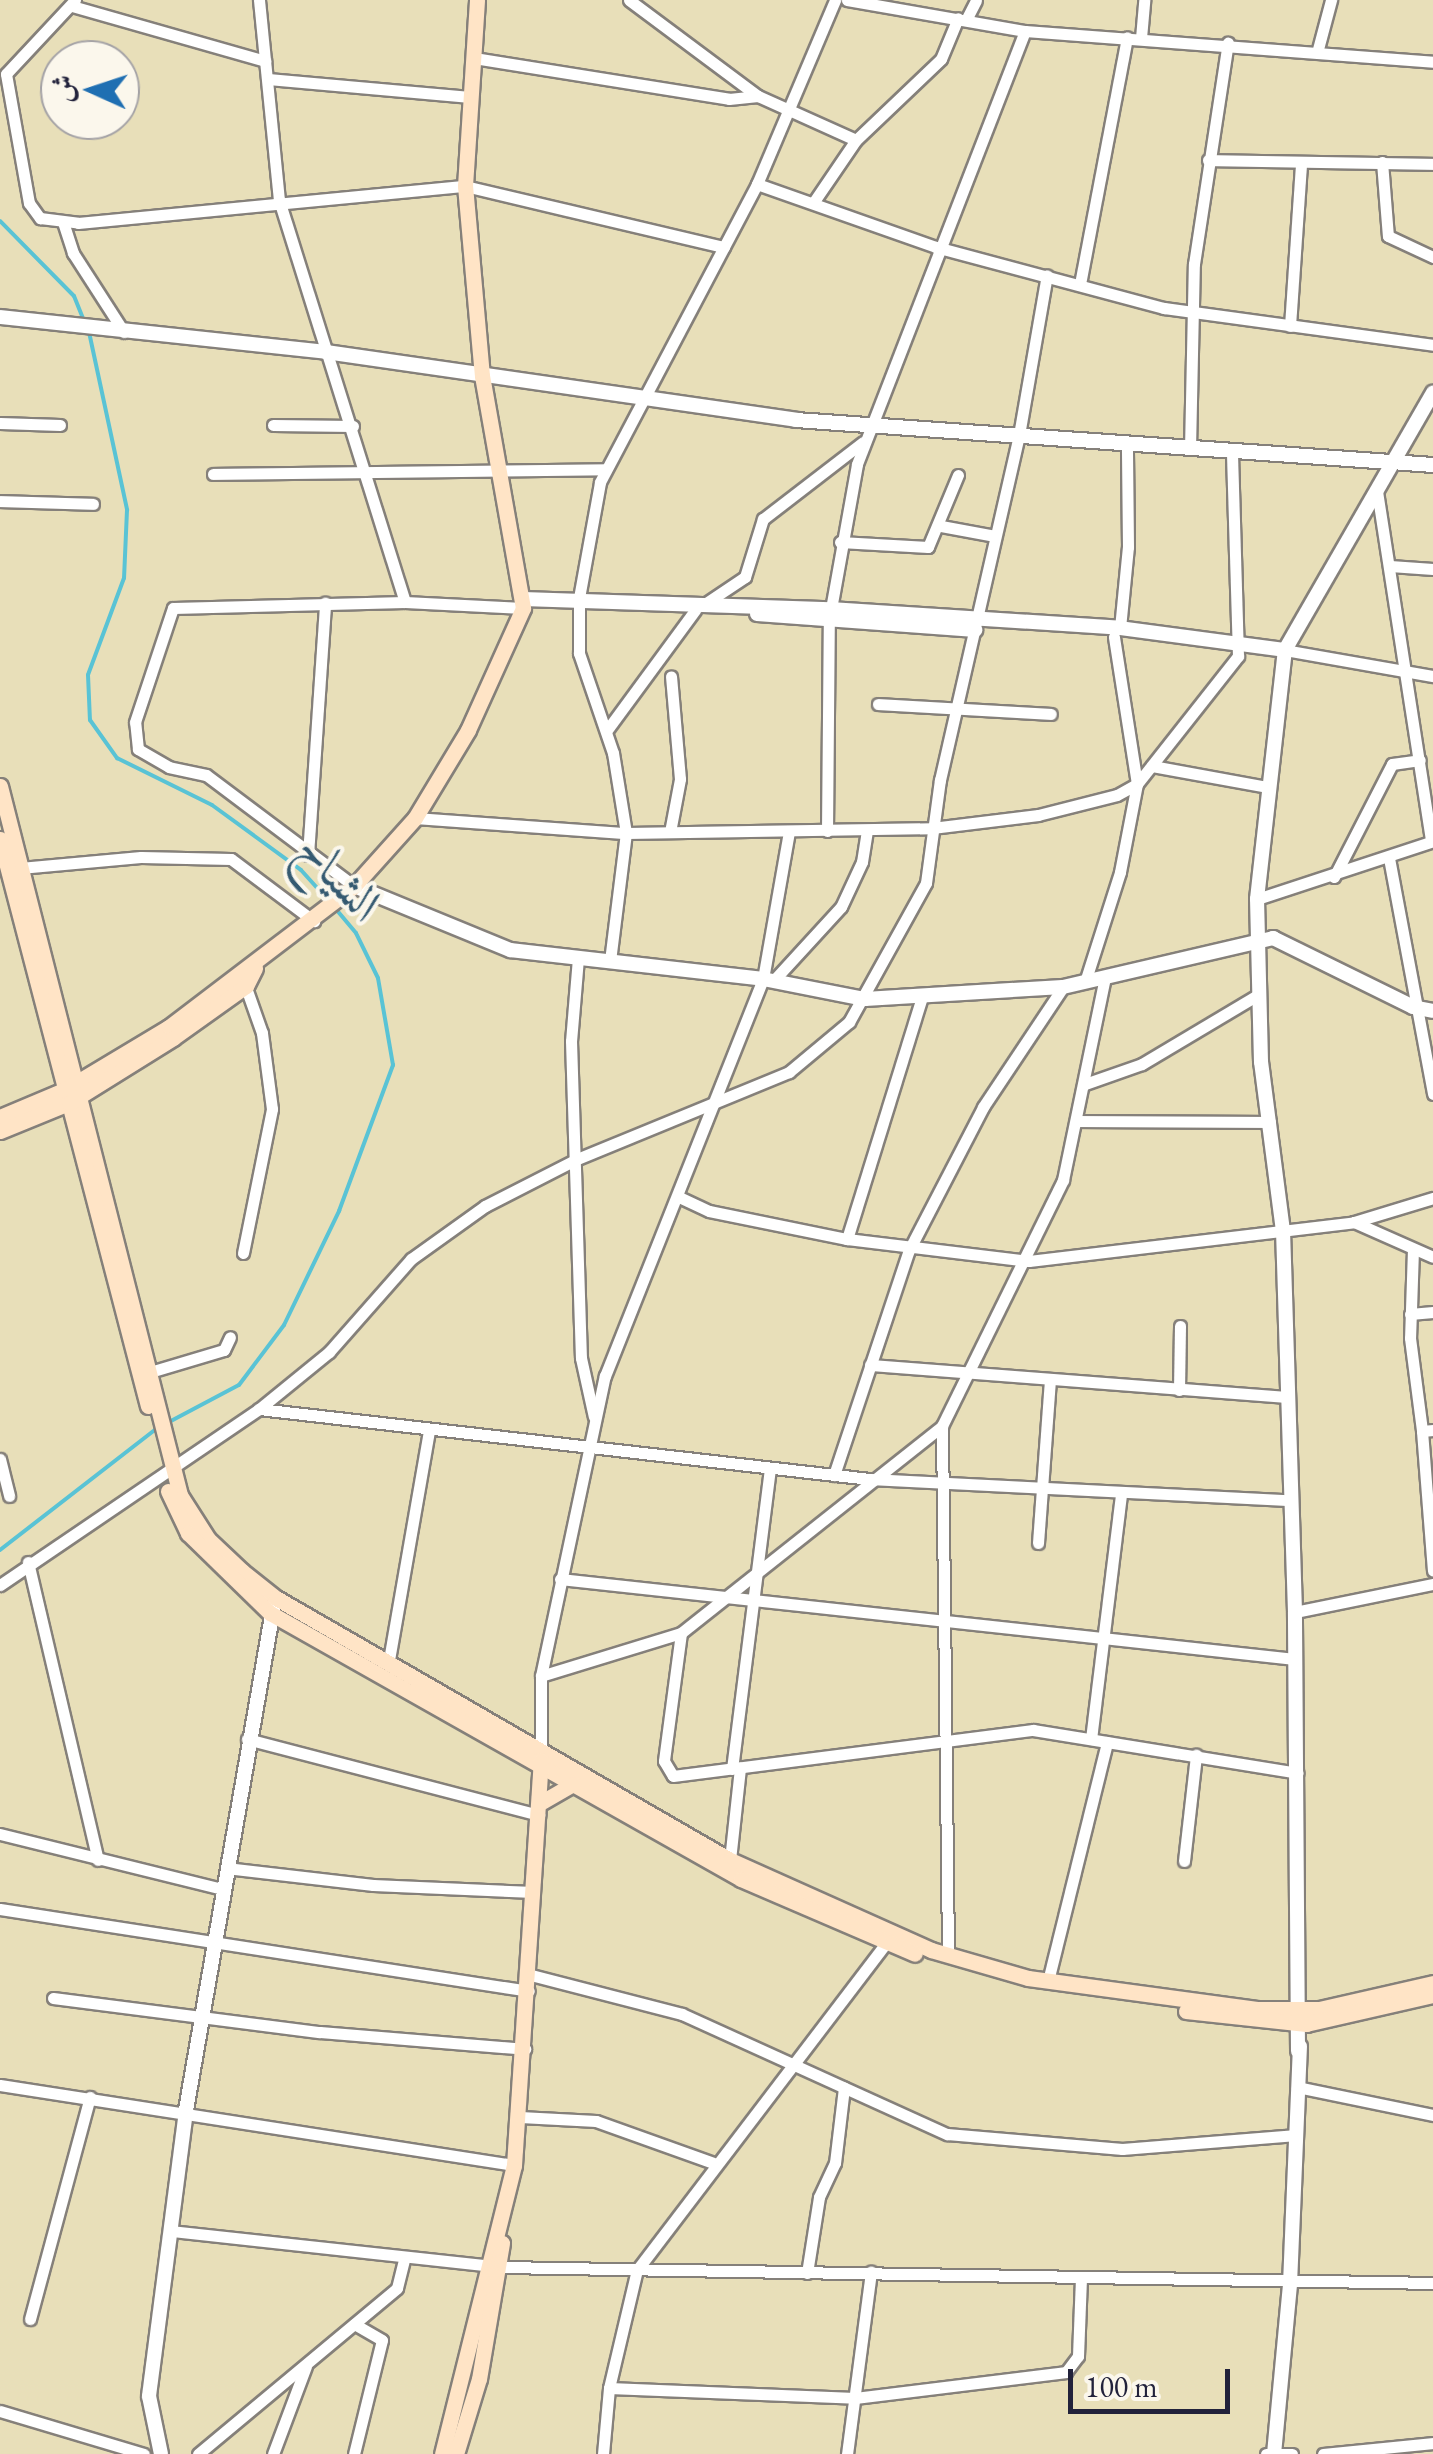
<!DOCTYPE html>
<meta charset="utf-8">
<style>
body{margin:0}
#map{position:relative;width:1433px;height:2454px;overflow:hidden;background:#e8dfb9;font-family:"EB Garamond",Amiri,serif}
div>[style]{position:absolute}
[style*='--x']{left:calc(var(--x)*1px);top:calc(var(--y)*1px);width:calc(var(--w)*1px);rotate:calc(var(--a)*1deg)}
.stream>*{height:4px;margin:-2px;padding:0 2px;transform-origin:2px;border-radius:2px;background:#59c3d5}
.roads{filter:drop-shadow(2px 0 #85807a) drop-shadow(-2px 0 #85807a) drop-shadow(0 2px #85807a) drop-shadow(0 -2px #85807a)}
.minor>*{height:11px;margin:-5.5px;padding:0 5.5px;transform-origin:5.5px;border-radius:5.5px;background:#fff}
.tertiary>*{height:14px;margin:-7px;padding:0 7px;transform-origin:7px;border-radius:7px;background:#fff}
.secondary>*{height:15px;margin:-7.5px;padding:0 7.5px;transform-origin:7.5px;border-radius:7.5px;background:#ffe4c6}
span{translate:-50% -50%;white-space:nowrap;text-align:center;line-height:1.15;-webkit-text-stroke:8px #fbf7ec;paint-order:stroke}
.water-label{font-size:48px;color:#355a71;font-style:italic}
.north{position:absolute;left:40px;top:40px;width:100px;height:100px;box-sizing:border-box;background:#fbf7ec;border:2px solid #a4a2a5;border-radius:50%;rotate:273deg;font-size:28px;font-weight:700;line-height:40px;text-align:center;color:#22223b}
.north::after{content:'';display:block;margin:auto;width:35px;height:45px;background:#1f6fb2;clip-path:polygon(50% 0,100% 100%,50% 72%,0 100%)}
.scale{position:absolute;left:1068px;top:2369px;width:162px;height:45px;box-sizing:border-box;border:5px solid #22223b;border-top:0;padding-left:12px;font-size:30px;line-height:35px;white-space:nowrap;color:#22223b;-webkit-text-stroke:8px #fbf7ec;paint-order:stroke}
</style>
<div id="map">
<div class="stream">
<div style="--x:0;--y:221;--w:105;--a:45.4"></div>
<div style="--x:74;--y:296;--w:29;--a:68"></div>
<div style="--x:89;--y:332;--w:182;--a:77.9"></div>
<div style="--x:127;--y:510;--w:68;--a:92.5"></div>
<div style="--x:124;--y:578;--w:103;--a:110.4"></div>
<div style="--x:88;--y:675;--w:45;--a:87.5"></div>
<div style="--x:90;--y:720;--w:47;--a:54.6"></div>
<div style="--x:117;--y:758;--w:106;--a:26.3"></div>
<div style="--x:212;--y:805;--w:110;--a:36.1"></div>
<div style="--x:301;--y:870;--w:39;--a:48"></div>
<div style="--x:169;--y:1422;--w:79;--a:-27.9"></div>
<div style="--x:239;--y:1385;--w:75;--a:-53.1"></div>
<div style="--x:284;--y:1325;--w:127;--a:-64.2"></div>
<div style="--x:339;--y:1211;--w:156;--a:-69.7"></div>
<div style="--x:393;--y:1065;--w:88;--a:-99.8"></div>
<div style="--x:378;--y:978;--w:50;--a:-116.1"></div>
<div style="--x:356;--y:933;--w:35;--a:-130"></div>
<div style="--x:0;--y:1550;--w:197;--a:-37.8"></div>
</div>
<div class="roads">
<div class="minor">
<div style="--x:75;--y:0;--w:101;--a:133"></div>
<div style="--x:6;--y:74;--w:131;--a:79.9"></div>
<div style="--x:29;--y:203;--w:19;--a:54"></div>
<div style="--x:40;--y:218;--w:38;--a:7"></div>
<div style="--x:78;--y:223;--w:389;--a:-5.5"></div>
<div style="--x:465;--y:186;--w:266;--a:13.3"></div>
<div style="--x:259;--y:0;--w:201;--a:84.3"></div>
<div style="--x:279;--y:200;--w:421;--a:72.6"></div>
<div style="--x:629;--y:0;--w:161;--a:36.7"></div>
<div style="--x:758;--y:96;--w:107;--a:24.2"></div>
<div style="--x:847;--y:0;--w:181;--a:9.9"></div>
<div style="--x:1025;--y:31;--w:409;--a:4.3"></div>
<div style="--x:72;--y:6;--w:201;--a:15.9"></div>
<div style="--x:966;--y:20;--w:22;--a:-63"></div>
<div style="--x:1141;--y:38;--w:38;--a:-85"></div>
<div style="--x:1318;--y:49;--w:51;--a:-75.1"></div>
<div style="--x:474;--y:58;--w:258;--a:9.1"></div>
<div style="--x:729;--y:99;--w:29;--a:-6"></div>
<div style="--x:268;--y:79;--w:203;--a:5.1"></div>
<div style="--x:1208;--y:160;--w:225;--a:1"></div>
<div style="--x:1382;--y:162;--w:74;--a:85.4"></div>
<div style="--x:1388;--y:236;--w:50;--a:25"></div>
<div style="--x:757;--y:184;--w:190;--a:19.4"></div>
<div style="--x:936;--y:247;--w:236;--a:15"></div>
<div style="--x:1164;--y:308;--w:272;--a:7.8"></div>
<div style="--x:813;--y:203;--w:76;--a:-55.7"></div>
<div style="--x:856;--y:140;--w:117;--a:-43.6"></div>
<div style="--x:941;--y:59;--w:44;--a:-67.5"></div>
<div style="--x:63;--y:222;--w:33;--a:72"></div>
<div style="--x:73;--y:253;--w:94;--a:57.2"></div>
<div style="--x:1080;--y:284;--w:251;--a:-79.2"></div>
<div style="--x:1290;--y:326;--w:162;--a:-86.1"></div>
<div style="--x:0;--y:423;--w:60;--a:1.9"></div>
<div style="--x:273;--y:425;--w:80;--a:0.7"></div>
<div style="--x:1190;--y:449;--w:185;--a:-88.8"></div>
<div style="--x:1194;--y:264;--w:224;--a:-81.3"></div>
<div style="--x:213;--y:474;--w:390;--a:-0.7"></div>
<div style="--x:1377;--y:491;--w:354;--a:81.2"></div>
<div style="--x:0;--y:501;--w:93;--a:1.8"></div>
<div style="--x:941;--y:526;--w:55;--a:10.5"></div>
<div style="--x:840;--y:542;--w:88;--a:3.3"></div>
<div style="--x:928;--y:547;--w:78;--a:-67.4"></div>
<div style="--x:1390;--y:566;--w:43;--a:4"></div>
<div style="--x:706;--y:603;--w:47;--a:-33.7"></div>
<div style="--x:745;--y:577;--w:61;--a:-72.8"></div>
<div style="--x:763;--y:519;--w:126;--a:-37.6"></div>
<div style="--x:1120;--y:628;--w:81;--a:-84.4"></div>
<div style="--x:1128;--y:547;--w:103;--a:-90.6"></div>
<div style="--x:1285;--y:650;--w:150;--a:10"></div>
<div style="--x:878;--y:704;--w:173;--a:3.3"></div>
<div style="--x:607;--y:730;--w:149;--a:-53.7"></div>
<div style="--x:1152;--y:766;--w:118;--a:10.3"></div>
<div style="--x:415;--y:818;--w:212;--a:4.1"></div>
<div style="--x:626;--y:833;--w:306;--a:-0.9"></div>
<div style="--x:932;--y:828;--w:107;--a:-7"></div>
<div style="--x:1038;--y:815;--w:81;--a:-14.2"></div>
<div style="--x:1117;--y:795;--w:23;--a:-29"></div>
<div style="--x:1137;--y:784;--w:163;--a:-51.7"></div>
<div style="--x:1238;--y:656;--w:203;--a:-91.7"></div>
<div style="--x:827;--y:831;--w:211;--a:-89.5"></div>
<div style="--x:829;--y:620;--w:158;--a:-79.8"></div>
<div style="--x:857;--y:464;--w:464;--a:-68.8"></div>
<div style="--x:670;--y:832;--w:54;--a:-79.3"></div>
<div style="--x:680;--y:779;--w:103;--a:-95"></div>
<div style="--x:308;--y:855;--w:253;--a:-86.1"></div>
<div style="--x:1389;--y:858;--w:240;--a:79.4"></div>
<div style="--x:20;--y:868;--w:121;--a:-5.2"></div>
<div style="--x:141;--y:857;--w:90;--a:1.3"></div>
<div style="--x:231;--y:859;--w:104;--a:36.8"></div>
<div style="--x:1334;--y:877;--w:127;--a:-62.8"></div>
<div style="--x:1392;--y:764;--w:28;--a:-8"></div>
<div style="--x:354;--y:886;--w:185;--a:-143.1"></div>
<div style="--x:206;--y:775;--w:38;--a:-168"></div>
<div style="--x:169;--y:767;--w:36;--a:-150"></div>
<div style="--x:138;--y:749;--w:27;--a:-96"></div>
<div style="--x:135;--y:722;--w:120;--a:-71.6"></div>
<div style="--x:173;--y:608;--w:232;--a:-1.5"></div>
<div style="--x:405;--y:602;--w:118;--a:2.9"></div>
<div style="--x:1257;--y:899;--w:185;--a:-18.2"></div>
<div style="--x:578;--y:958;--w:83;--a:94.8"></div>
<div style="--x:571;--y:1041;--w:317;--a:88.2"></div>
<div style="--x:581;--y:1358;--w:60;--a:77.6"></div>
<div style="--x:610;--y:961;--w:129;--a:-82.9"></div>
<div style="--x:626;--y:833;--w:81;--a:-99.2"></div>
<div style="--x:613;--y:753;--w:106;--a:-108.8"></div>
<div style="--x:579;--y:653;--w:55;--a:-90"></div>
<div style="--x:579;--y:598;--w:118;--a:-79.7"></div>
<div style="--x:600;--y:482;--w:337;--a:-62.2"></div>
<div style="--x:757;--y:184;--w:200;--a:-67"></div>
<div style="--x:774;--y:980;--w:99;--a:-47.5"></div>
<div style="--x:841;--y:907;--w:50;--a:-65"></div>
<div style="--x:862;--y:862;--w:32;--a:-81"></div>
<div style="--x:1085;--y:982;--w:115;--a:-72.3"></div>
<div style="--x:1120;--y:872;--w:90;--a:-79.1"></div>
<div style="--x:1137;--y:784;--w:149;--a:-98.9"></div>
<div style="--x:1085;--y:1084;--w:60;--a:-19.3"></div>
<div style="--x:1142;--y:1064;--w:133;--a:-30.8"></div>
<div style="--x:1078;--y:1121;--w:192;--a:0.3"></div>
<div style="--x:679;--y:1197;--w:33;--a:25"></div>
<div style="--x:709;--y:1211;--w:141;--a:11.5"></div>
<div style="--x:847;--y:1239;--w:183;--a:6.9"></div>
<div style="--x:1029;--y:1261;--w:327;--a:-6.8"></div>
<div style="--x:1354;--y:1222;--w:83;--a:-16.9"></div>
<div style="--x:1354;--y:1222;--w:86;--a:23.9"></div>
<div style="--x:847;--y:1239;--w:253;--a:-72.8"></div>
<div style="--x:1413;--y:1249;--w:89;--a:91.9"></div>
<div style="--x:1410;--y:1338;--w:94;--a:82.6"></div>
<div style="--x:243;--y:1253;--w:147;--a:-78.6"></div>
<div style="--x:272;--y:1109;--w:77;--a:-97.5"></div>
<div style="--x:262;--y:1033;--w:54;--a:-109.4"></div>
<div style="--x:1410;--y:1314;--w:23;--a:-5"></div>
<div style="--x:870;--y:1365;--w:419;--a:4.4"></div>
<div style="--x:150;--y:1372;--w:77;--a:-16.6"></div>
<div style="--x:224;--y:1350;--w:14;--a:-65"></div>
<div style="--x:1179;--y:1390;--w:64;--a:-89.1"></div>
<div style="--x:259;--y:1409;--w:615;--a:6.54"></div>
<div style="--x:870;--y:1479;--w:422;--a:2.9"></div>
<div style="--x:1433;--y:1430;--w:11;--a:175"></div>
<div style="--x:1422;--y:1431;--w:140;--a:85.5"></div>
<div style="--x:0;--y:1459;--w:38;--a:76"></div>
<div style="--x:834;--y:1475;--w:237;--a:-71.6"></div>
<div style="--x:909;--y:1250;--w:161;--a:-62.6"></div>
<div style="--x:983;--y:1107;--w:144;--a:-56.3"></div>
<div style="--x:1038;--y:1543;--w:164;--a:-85.8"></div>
<div style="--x:28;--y:1562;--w:306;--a:76.8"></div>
<div style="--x:560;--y:1579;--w:739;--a:6.21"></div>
<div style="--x:0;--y:1585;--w:313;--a:-34.2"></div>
<div style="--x:259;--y:1409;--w:90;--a:-39.2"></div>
<div style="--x:329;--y:1352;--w:124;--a:-48.6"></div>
<div style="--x:411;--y:1259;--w:91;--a:-35.6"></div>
<div style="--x:485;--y:1206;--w:103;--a:-27.1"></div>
<div style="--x:577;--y:1159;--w:229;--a:-22.3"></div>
<div style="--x:789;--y:1072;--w:78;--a:-39.8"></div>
<div style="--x:849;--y:1022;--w:159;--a:-61"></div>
<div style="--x:926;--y:883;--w:104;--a:-82.3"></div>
<div style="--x:940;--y:780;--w:354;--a:-77.1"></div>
<div style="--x:1019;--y:435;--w:162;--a:-80.1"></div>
<div style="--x:1295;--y:1612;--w:141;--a:-11.5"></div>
<div style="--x:681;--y:1633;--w:129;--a:97.6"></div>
<div style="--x:664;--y:1761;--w:17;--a:59"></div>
<div style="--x:673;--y:1776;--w:363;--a:-7.3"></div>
<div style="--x:1033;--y:1730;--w:268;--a:9.2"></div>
<div style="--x:389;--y:1660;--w:233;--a:-80.1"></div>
<div style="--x:541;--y:1676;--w:146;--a:-17.1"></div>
<div style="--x:681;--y:1633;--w:333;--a:-38.4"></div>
<div style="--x:247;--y:1739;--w:302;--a:14.6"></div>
<div style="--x:1091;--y:1739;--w:245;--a:-83"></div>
<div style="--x:541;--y:1746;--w:70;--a:-90"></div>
<div style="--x:541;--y:1676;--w:307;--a:-78"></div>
<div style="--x:605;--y:1376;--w:427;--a:-68.3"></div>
<div style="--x:763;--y:979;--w:150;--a:-80"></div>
<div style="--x:732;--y:1769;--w:302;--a:-82.8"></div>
<div style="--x:0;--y:1834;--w:229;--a:13.9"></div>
<div style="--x:730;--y:1860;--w:93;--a:-83.8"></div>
<div style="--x:1184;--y:1861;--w:107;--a:-83.5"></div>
<div style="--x:226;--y:1868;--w:148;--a:6.6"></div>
<div style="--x:373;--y:1885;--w:161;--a:2.5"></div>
<div style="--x:0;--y:1909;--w:535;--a:8.81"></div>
<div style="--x:948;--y:1955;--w:529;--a:-90.65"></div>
<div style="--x:942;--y:1426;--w:274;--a:-63.8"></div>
<div style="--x:1063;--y:1180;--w:206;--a:-78.3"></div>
<div style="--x:531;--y:1975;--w:156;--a:14.5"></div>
<div style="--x:682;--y:2014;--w:291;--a:24.4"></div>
<div style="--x:947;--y:2134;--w:176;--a:4.9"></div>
<div style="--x:1122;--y:2149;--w:175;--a:-4.6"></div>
<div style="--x:1048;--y:1981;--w:246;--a:-76.1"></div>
<div style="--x:53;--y:1998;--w:269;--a:7.3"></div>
<div style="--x:320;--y:2032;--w:206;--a:4.7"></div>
<div style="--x:0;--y:2085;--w:520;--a:8.85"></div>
<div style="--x:1297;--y:2087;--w:139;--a:11.6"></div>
<div style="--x:520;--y:2117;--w:76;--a:3"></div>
<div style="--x:596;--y:2121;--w:124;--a:19.7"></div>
<div style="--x:171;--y:2231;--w:332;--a:6.2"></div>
<div style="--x:501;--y:2267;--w:932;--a:0.98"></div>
<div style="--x:807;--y:2273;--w:77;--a:-81"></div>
<div style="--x:819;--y:2197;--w:38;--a:-65"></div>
<div style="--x:835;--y:2163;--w:76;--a:-83.2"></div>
<div style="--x:30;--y:2319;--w:230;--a:-74.9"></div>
<div style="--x:609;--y:2388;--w:246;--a:2.3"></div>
<div style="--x:855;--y:2398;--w:213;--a:-7"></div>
<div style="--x:1066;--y:2372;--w:20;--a:-53"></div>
<div style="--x:1078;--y:2356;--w:78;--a:-87.8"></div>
<div style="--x:0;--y:2411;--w:150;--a:16.6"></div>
<div style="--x:198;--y:2454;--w:259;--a:-39.8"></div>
<div style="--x:397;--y:2288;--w:32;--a:-76"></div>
<div style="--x:273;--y:2454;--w:94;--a:-69.4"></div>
<div style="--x:354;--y:2454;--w:117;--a:-76.2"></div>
<div style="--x:382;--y:2340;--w:32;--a:-150"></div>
<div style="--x:603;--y:2454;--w:66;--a:-84.8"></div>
<div style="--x:609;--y:2388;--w:121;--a:-76.7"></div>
<div style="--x:637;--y:2270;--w:411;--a:-52.7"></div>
<div style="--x:847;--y:2454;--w:184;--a:-82.5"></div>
<div style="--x:1266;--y:2454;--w:26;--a:0"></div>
<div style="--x:1323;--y:2454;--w:111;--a:-5.7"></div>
</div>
<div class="tertiary">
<div style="--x:0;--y:317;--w:328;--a:6.1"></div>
<div style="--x:326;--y:352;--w:475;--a:8.2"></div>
<div style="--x:796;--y:420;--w:639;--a:4.04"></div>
<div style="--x:523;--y:599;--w:307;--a:1.9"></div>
<div style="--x:830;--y:609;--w:291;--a:3.7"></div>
<div style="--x:1120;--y:628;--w:166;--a:7.6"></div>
<div style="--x:757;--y:614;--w:219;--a:4.2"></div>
<div style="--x:354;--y:886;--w:169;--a:22.3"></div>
<div style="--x:510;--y:950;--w:255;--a:6.5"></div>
<div style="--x:763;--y:979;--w:104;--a:11.1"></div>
<div style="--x:865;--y:999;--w:198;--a:-3.5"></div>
<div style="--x:1063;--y:987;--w:216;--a:-13.1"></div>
<div style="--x:1273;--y:938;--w:156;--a:26.2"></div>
<div style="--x:1413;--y:1007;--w:20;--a:11"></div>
<div style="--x:1298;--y:2051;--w:439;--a:-90.4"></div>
<div style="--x:1295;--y:1612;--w:381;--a:-91.8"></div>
<div style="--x:1283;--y:1231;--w:170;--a:-97.4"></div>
<div style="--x:1261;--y:1062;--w:163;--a:-91.4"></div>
<div style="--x:1257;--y:899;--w:251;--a:-83.6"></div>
<div style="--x:1285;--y:650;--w:297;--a:-60.1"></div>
<div style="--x:161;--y:2454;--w:59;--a:-101.7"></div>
<div style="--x:149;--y:2396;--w:288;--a:-82.6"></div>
<div style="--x:186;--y:2110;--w:514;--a:-80.13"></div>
<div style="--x:1274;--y:2454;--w:171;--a:-84.6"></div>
<div style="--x:1290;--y:2284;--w:238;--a:-87.6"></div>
</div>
<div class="secondary">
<div style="--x:0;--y:786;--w:731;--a:75.75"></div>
<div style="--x:180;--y:1495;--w:52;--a:57.5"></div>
<div style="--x:208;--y:1539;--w:47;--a:43.3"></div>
<div style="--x:242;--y:1571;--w:43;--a:38.5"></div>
<div style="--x:276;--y:1598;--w:524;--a:29.99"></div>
<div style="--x:730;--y:1860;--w:220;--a:24.1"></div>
<div style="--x:931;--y:1950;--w:101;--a:16.1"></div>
<div style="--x:1028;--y:1978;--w:231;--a:7.7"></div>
<div style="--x:1257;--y:2009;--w:62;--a:0"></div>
<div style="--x:1319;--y:2009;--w:117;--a:-12.8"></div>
<div style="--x:0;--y:839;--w:586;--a:75.37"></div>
<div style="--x:0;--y:1117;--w:69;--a:-22.9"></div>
<div style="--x:64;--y:1090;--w:122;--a:-31"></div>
<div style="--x:169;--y:1027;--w:233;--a:-37.3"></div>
<div style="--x:354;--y:886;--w:91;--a:-48.1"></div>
<div style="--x:415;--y:818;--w:103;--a:-58.9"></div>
<div style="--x:468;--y:730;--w:134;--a:-65.7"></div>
<div style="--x:523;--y:608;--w:236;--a:-100"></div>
<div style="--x:482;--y:376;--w:191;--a:-95.1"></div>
<div style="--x:465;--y:186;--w:186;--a:-86.3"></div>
<div style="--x:0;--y:1131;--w:74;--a:-22.1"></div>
<div style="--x:69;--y:1103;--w:123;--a:-32"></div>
<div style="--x:173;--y:1038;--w:90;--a:-35.5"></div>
<div style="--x:246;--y:986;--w:20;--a:-63"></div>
<div style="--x:168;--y:1491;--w:47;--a:64.5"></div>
<div style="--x:188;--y:1533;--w:115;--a:44.3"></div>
<div style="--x:270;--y:1613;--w:541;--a:29.46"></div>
<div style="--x:741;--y:1879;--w:189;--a:23.3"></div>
<div style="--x:540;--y:1803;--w:38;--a:-30"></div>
<div style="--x:1186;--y:2011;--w:121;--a:6.2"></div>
<div style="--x:1306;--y:2024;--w:130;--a:-12.9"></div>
<div style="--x:442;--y:2454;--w:298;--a:-76"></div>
<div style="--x:514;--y:2165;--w:406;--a:-86.2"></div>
<div style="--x:456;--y:2454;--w:78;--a:-73"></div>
<div style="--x:479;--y:2379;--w:138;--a:-80.4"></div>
</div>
</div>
<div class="water-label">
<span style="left:341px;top:877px;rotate:47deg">الشياح</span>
</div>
<div class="north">ش</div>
<div class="scale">100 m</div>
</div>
